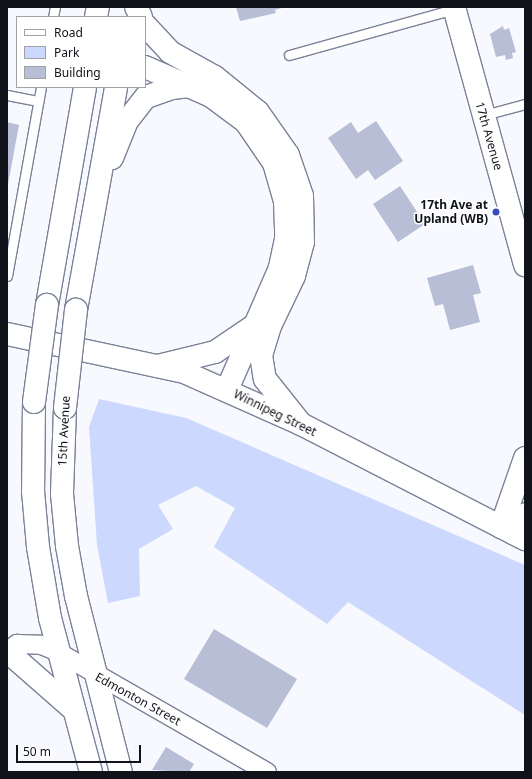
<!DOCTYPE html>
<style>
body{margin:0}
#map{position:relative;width:532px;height:779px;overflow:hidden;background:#f7f9fe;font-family:"Noto Sans",sans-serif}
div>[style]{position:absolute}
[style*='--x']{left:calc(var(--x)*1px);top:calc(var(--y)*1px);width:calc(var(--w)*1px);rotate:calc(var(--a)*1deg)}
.green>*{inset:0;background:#ccd8fe}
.building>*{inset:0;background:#b7bed5}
.roads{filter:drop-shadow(1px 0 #7b8297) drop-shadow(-1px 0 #7b8297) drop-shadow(0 1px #7b8297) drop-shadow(0 -1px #7b8297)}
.service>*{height:9px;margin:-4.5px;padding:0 4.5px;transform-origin:4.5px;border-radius:4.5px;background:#fff}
.minor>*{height:18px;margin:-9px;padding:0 9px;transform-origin:9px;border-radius:9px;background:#fff}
.tertiary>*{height:22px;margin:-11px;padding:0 11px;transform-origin:11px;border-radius:11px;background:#fff}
.secondary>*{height:22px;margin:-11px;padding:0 11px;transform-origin:11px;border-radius:11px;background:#fff}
.bridges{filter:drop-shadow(1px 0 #7b8297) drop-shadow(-1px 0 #7b8297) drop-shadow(0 1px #7b8297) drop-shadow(0 -1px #7b8297)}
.secondary-bridge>*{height:22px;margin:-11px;padding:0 11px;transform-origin:11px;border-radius:11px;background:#fff}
.dots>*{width:11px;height:11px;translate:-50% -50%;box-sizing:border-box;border:2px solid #fff;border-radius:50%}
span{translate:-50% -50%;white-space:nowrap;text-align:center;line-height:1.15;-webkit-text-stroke:3px #fff;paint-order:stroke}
.street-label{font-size:12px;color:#10131a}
.poi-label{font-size:12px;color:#10131a;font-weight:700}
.right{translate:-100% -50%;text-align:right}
.frame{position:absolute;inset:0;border:8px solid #10131a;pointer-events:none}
.legend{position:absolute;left:16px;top:16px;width:130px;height:72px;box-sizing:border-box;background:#fff;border:1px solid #9fa1a3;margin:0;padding:5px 7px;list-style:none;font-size:12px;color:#10131a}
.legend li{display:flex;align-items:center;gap:8px;height:20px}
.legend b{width:20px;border:1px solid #9fa1a3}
.scale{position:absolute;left:16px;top:745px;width:125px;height:18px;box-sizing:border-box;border:2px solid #10131a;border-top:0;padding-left:5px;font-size:12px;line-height:14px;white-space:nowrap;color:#10131a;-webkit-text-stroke:3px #fff;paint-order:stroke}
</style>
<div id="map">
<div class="green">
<div style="clip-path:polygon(99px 399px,186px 418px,525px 565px,525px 715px,348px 602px,327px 624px,214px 547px,235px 508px,196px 486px,158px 505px,173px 529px,139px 549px,140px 596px,108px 603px,97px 545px,89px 427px)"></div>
</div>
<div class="building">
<div style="clip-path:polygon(236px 7px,285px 7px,275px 10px,276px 13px,240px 21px)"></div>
<div style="clip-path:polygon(503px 26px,504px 30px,509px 28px,516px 52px,512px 53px,513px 58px,506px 60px,505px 55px,496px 57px,490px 34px)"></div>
<div style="clip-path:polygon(376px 121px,403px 161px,375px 180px,368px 170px,356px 179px,328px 138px,351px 122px,358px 133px)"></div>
<div style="clip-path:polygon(7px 122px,19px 125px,8px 184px,7px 184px)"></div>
<div style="clip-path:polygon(400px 186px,425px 224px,398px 242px,373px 204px)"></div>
<div style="clip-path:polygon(473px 265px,481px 293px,473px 295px,480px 322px,450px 330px,443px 304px,435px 306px,427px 278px)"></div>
<div style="clip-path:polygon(214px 629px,297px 679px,267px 728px,184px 679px)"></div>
<div style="clip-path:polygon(166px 747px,194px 764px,189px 772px,152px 770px)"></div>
</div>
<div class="roads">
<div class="service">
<div style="--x:53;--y:17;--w:10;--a:-79"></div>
<div style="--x:289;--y:55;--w:171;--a:-15.6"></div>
<div style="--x:7;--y:95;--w:32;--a:11"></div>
<div style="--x:484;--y:115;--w:42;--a:-15"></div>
<div style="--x:7;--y:276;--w:192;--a:-79.8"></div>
</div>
<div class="minor">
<div style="--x:7;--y:652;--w:13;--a:-39"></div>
<div style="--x:17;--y:644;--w:24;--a:2"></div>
<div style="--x:41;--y:645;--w:18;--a:22"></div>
<div style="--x:58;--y:652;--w:241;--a:29.9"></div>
</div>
<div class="tertiary">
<div style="--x:454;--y:7;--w:268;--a:74.6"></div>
<div style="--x:7;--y:334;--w:181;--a:12.1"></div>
<div style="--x:184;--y:372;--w:128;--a:24"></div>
<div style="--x:301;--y:424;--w:252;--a:27.2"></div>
<div style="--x:501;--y:527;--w:73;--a:-70.8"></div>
<div style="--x:515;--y:534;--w:22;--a:-63"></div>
</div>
<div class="secondary">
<div style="--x:136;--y:7;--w:11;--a:63"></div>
<div style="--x:96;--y:17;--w:10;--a:-79"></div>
<div style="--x:145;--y:25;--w:37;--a:47"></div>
<div style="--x:170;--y:52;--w:51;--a:29.1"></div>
<div style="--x:215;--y:77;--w:55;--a:39.1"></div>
<div style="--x:258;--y:112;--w:52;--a:55.1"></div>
<div style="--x:288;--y:155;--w:43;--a:71.1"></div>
<div style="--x:302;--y:196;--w:46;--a:88.8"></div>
<div style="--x:303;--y:242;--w:35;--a:105"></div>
<div style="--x:294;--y:276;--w:55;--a:115.6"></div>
<div style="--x:270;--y:326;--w:30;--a:107"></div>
<div style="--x:261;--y:355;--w:24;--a:81"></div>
<div style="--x:265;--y:379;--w:58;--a:51.3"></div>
<div style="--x:145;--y:67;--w:72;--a:23.7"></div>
<div style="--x:211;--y:96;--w:44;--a:36.6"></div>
<div style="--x:246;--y:122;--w:50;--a:55.7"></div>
<div style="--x:274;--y:163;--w:40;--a:74"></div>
<div style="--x:285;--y:201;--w:38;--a:88"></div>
<div style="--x:286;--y:239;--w:30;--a:102"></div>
<div style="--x:280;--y:268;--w:133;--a:113.5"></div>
<div style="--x:112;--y:158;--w:40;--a:-68"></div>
<div style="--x:127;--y:121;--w:31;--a:-52"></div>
<div style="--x:146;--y:97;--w:28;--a:-19"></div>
<div style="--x:172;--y:88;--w:20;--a:-6"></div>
<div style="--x:47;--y:305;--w:221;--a:-80.1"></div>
<div style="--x:76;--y:310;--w:227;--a:-79.8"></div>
<div style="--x:158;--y:366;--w:59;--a:-13.8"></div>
<div style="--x:215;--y:352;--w:45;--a:-34"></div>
<div style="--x:34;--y:402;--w:89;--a:90.6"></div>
<div style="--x:33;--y:491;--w:56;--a:84.9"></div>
<div style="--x:38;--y:547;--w:72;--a:80.4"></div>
<div style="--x:50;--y:618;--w:159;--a:75.1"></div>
<div style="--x:65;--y:408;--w:86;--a:92"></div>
<div style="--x:62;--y:494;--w:52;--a:84.5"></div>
<div style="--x:67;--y:546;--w:51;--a:79.8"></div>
<div style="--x:76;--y:596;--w:182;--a:75.7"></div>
<div style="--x:8;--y:652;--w:88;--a:41.3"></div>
</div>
</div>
<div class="bridges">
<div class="secondary-bridge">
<div style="--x:34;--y:402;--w:98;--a:-82.4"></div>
<div style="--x:65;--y:408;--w:99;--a:-83.6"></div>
</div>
</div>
<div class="dots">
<div style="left:496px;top:212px;background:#394cbe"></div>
</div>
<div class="street-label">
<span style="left:489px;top:136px;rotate:74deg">17th Avenue</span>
<span style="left:275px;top:413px;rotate:26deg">Winnipeg Street</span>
<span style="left:64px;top:431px;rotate:-87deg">15th Avenue</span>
<span style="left:138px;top:699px;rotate:29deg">Edmonton Street</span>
</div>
<div class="poi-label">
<span class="right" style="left:488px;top:212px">17th Ave at<br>Upland (WB)</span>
</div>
<div class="frame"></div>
<ul class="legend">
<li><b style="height:5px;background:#fff"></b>Road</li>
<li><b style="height:11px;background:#ccd8fe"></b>Park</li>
<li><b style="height:11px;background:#b7bed5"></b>Building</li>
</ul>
<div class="scale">50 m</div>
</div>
